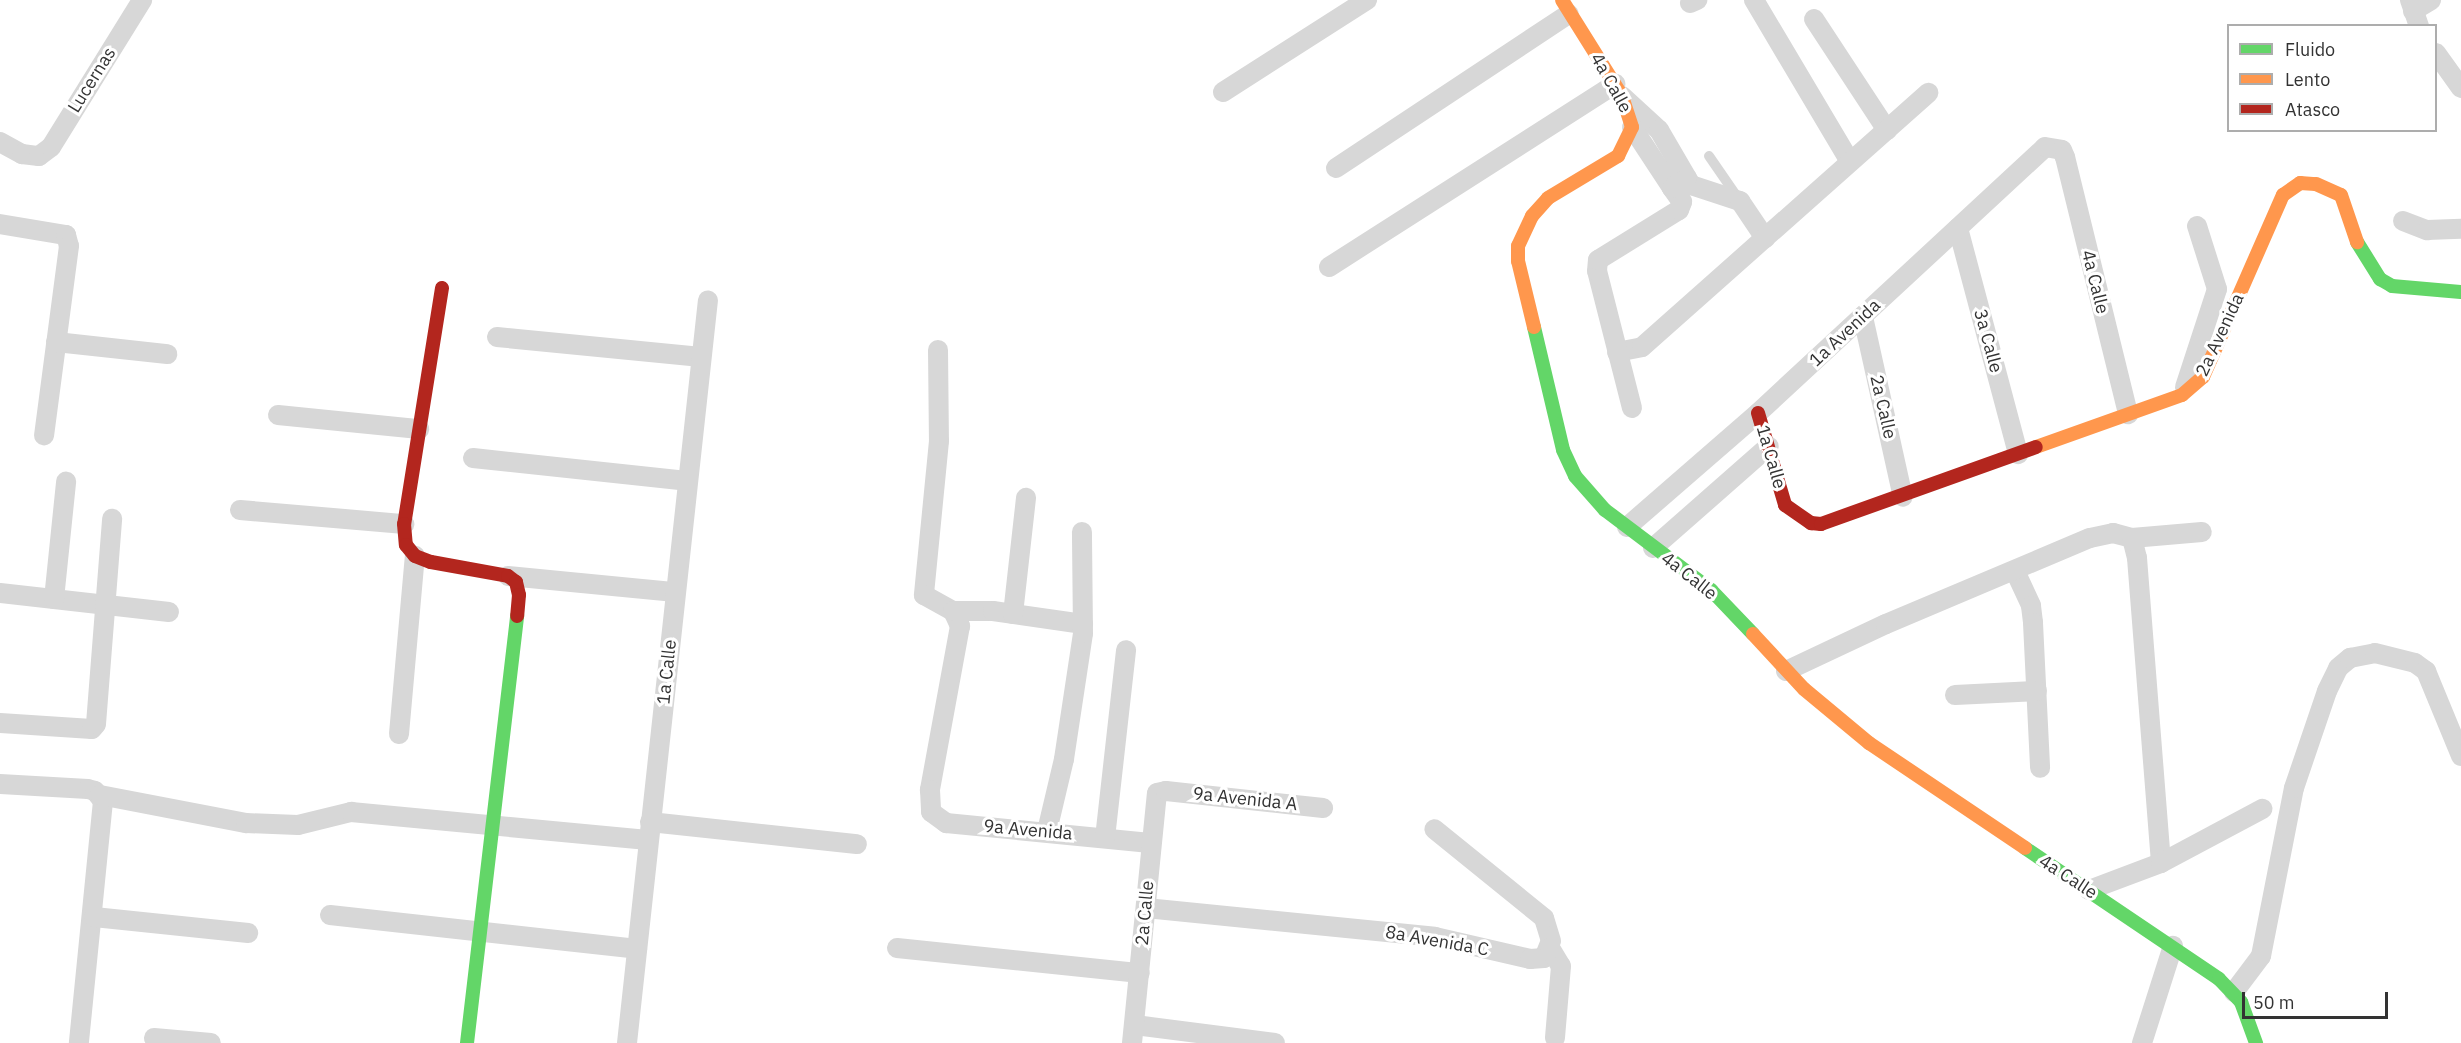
<!DOCTYPE html>
<style>
body{margin:0}
#map{position:relative;width:2461px;height:1043px;overflow:hidden;background:#fff;font-family:"IBM Plex Sans",sans-serif}
div>[style]{position:absolute}
[style*='--x']{left:calc(var(--x)*1px);top:calc(var(--y)*1px);width:calc(var(--w)*1px);rotate:calc(var(--a)*1deg)}
.lane>*{height:10px;margin:-5px;padding:0 5px;transform-origin:5px;border-radius:5px;background:#d7d7d7}
.street>*{height:20px;margin:-10px;padding:0 10px;transform-origin:10px;border-radius:10px;background:#d7d7d7}
.fast>*{height:14px;margin:-7px;padding:0 7px;transform-origin:7px;border-radius:7px;background:#63d668}
.slow>*{height:14px;margin:-7px;padding:0 7px;transform-origin:7px;border-radius:7px;background:#ff974d}
.jam>*{height:14px;margin:-7px;padding:0 7px;transform-origin:7px;border-radius:7px;background:#b3261e}
span{translate:-50% -50%;white-space:nowrap;text-align:center;line-height:1.15;-webkit-text-stroke:6px #fff;paint-order:stroke}
.street-label{font-size:18px;color:#333}
.legend{position:absolute;left:2227px;top:24px;width:210px;height:108px;box-sizing:border-box;background:#fff;border:2px solid #adadad;margin:0;padding:8px 10px;list-style:none;font-size:18px;color:#333}
.legend li{display:flex;align-items:center;gap:12px;height:30px}
.legend b{width:30px;border:2px solid #adadad}
.scale{position:absolute;left:2242px;top:992px;width:146px;height:27px;box-sizing:border-box;border:3px solid #333;border-top:0;padding-left:8px;font-size:18px;line-height:21px;white-space:nowrap;color:#333;-webkit-text-stroke:4px #fff;paint-order:stroke}
</style>
<div id="map">
<div class="lane">
<div style="--x:1709;--y:156;--w:51;--a:55.4"></div>
</div>
<div class="street">
<div style="--x:1754;--y:0;--w:188;--a:59.3"></div>
<div style="--x:2410;--y:0;--w:28;--a:71"></div>
<div style="--x:1690;--y:3;--w:8;--a:-23"></div>
<div style="--x:2413;--y:11;--w:21;--a:-31"></div>
<div style="--x:1814;--y:19;--w:133;--a:56.7"></div>
<div style="--x:2436;--y:53;--w:43;--a:54.5"></div>
<div style="--x:1223;--y:92;--w:171;--a:-32.6"></div>
<div style="--x:1622;--y:96;--w:50;--a:42.6"></div>
<div style="--x:1659;--y:130;--w:64;--a:59.8"></div>
<div style="--x:1691;--y:185;--w:52;--a:18.1"></div>
<div style="--x:1740;--y:201;--w:45;--a:56"></div>
<div style="--x:1632;--y:127;--w:73;--a:56.7"></div>
<div style="--x:0;--y:142;--w:25;--a:29"></div>
<div style="--x:22;--y:154;--w:17;--a:7"></div>
<div style="--x:39;--y:156;--w:15;--a:-37"></div>
<div style="--x:51;--y:147;--w:173;--a:-58.2"></div>
<div style="--x:1336;--y:168;--w:279;--a:-33.5"></div>
<div style="--x:2403;--y:221;--w:26;--a:21"></div>
<div style="--x:2427;--y:230;--w:34;--a:-2"></div>
<div style="--x:0;--y:224;--w:67;--a:9.5"></div>
<div style="--x:66;--y:235;--w:11;--a:75"></div>
<div style="--x:69;--y:246;--w:191;--a:97.5"></div>
<div style="--x:1958;--y:228;--w:234;--a:75.1"></div>
<div style="--x:1329;--y:267;--w:340;--a:-32.6"></div>
<div style="--x:1863;--y:317;--w:184;--a:77.5"></div>
<div style="--x:497;--y:337;--w:205;--a:5.6"></div>
<div style="--x:56;--y:342;--w:112;--a:6.2"></div>
<div style="--x:938;--y:350;--w:91;--a:89.4"></div>
<div style="--x:939;--y:441;--w:155;--a:95.6"></div>
<div style="--x:924;--y:595;--w:33;--a:29"></div>
<div style="--x:953;--y:611;--w:17;--a:65"></div>
<div style="--x:960;--y:626;--w:167;--a:100.4"></div>
<div style="--x:930;--y:790;--w:22;--a:87"></div>
<div style="--x:931;--y:812;--w:19;--a:36"></div>
<div style="--x:946;--y:823;--w:205;--a:5.6"></div>
<div style="--x:1617;--y:352;--w:25;--a:-11"></div>
<div style="--x:1642;--y:347;--w:383;--a:-41.6"></div>
<div style="--x:2185;--y:387;--w:103;--a:-71.9"></div>
<div style="--x:2217;--y:289;--w:66;--a:-107.6"></div>
<div style="--x:1632;--y:408;--w:141;--a:-104.3"></div>
<div style="--x:1597;--y:271;--w:11;--a:-85"></div>
<div style="--x:1598;--y:260;--w:95;--a:-31.7"></div>
<div style="--x:1679;--y:210;--w:9;--a:-69"></div>
<div style="--x:1682;--y:202;--w:17;--a:-126"></div>
<div style="--x:1672;--y:188;--w:18;--a:-34"></div>
<div style="--x:278;--y:415;--w:142;--a:5.7"></div>
<div style="--x:473;--y:458;--w:215;--a:6.1"></div>
<div style="--x:240;--y:510;--w:165;--a:4.9"></div>
<div style="--x:1627;--y:527;--w:174;--a:-41"></div>
<div style="--x:1758;--y:413;--w:391;--a:-42.8"></div>
<div style="--x:2045;--y:147;--w:17;--a:10"></div>
<div style="--x:2062;--y:150;--w:8;--a:67"></div>
<div style="--x:2065;--y:157;--w:265;--a:76.2"></div>
<div style="--x:2132;--y:538;--w:21;--a:76"></div>
<div style="--x:2137;--y:558;--w:306;--a:85.5"></div>
<div style="--x:1653;--y:548;--w:154;--a:-41.3"></div>
<div style="--x:2015;--y:571;--w:38;--a:65"></div>
<div style="--x:2031;--y:606;--w:17;--a:83"></div>
<div style="--x:2033;--y:623;--w:145;--a:87.2"></div>
<div style="--x:508;--y:576;--w:168;--a:5.5"></div>
<div style="--x:0;--y:593;--w:170;--a:6.4"></div>
<div style="--x:54;--y:599;--w:118;--a:-84.1"></div>
<div style="--x:953;--y:611;--w:40;--a:0"></div>
<div style="--x:993;--y:611;--w:91;--a:8.2"></div>
<div style="--x:1013;--y:614;--w:117;--a:-83.6"></div>
<div style="--x:1786;--y:671;--w:110;--a:-25.2"></div>
<div style="--x:1886;--y:624;--w:221;--a:-22.9"></div>
<div style="--x:2090;--y:538;--w:24;--a:-12"></div>
<div style="--x:2113;--y:533;--w:20;--a:15"></div>
<div style="--x:2132;--y:538;--w:70;--a:-4.9"></div>
<div style="--x:1955;--y:695;--w:82;--a:-2.8"></div>
<div style="--x:0;--y:723;--w:92;--a:3.7"></div>
<div style="--x:92;--y:729;--w:6;--a:-51"></div>
<div style="--x:96;--y:724;--w:206;--a:-85.5"></div>
<div style="--x:399;--y:734;--w:179;--a:-84.9"></div>
<div style="--x:0;--y:784;--w:88;--a:3.3"></div>
<div style="--x:88;--y:789;--w:7;--a:16"></div>
<div style="--x:95;--y:791;--w:13;--a:51"></div>
<div style="--x:103;--y:801;--w:243;--a:95.7"></div>
<div style="--x:100;--y:795;--w:149;--a:10.9"></div>
<div style="--x:246;--y:823;--w:52;--a:2.2"></div>
<div style="--x:298;--y:825;--w:55;--a:-13.8"></div>
<div style="--x:351;--y:812;--w:298;--a:5.4"></div>
<div style="--x:650;--y:822;--w:208;--a:6.1"></div>
<div style="--x:1047;--y:831;--w:74;--a:-76.7"></div>
<div style="--x:1064;--y:759;--w:127;--a:-81.4"></div>
<div style="--x:1083;--y:633;--w:101;--a:-90.6"></div>
<div style="--x:1105;--y:838;--w:189;--a:-83.6"></div>
<div style="--x:2089;--y:890;--w:77;--a:-20.6"></div>
<div style="--x:2161;--y:863;--w:115;--a:-28.1"></div>
<div style="--x:1146;--y:908;--w:290;--a:5.7"></div>
<div style="--x:1435;--y:937;--w:98;--a:13"></div>
<div style="--x:1530;--y:959;--w:14;--a:-4"></div>
<div style="--x:1544;--y:958;--w:18;--a:-68"></div>
<div style="--x:1551;--y:941;--w:24;--a:-107"></div>
<div style="--x:1544;--y:918;--w:141;--a:-141"></div>
<div style="--x:330;--y:915;--w:309;--a:6.3"></div>
<div style="--x:94;--y:917;--w:155;--a:5.9"></div>
<div style="--x:897;--y:948;--w:244;--a:5.9"></div>
<div style="--x:1550;--y:948;--w:21;--a:59"></div>
<div style="--x:1561;--y:966;--w:72;--a:94.8"></div>
<div style="--x:2234;--y:992;--w:45;--a:-53.1"></div>
<div style="--x:2261;--y:956;--w:171;--a:-78.9"></div>
<div style="--x:2294;--y:788;--w:102;--a:-71.2"></div>
<div style="--x:2327;--y:691;--w:25;--a:-64"></div>
<div style="--x:2338;--y:668;--w:16;--a:-40"></div>
<div style="--x:2350;--y:658;--w:25;--a:-11"></div>
<div style="--x:2375;--y:653;--w:41;--a:14"></div>
<div style="--x:2415;--y:663;--w:14;--a:36"></div>
<div style="--x:2426;--y:671;--w:92;--a:67.6"></div>
<div style="--x:1135;--y:1025;--w:141;--a:7.3"></div>
<div style="--x:154;--y:1038;--w:57;--a:5"></div>
<div style="--x:627;--y:1043;--w:747;--a:-83.78"></div>
<div style="--x:1132;--y:1043;--w:251;--a:-84.3"></div>
<div style="--x:1157;--y:793;--w:9;--a:-13"></div>
<div style="--x:1166;--y:791;--w:158;--a:6.2"></div>
<div style="--x:2142;--y:1043;--w:102;--a:-72.3"></div>
</div>
<div class="fast">
<div style="--x:2357;--y:242;--w:44;--a:58.1"></div>
<div style="--x:2380;--y:279;--w:14;--a:30"></div>
<div style="--x:2392;--y:286;--w:69;--a:5"></div>
<div style="--x:1534;--y:327;--w:126;--a:76.7"></div>
<div style="--x:1563;--y:450;--w:29;--a:65"></div>
<div style="--x:1575;--y:476;--w:45;--a:48.6"></div>
<div style="--x:1605;--y:510;--w:133;--a:37"></div>
<div style="--x:1711;--y:590;--w:61;--a:46.3"></div>
<div style="--x:2025;--y:848;--w:234;--a:34"></div>
<div style="--x:2219;--y:979;--w:32;--a:46"></div>
<div style="--x:2241;--y:1002;--w:44;--a:69.9"></div>
<div style="--x:467;--y:1043;--w:430;--a:-83.3"></div>
</div>
<div class="slow">
<div style="--x:1534;--y:327;--w:68;--a:-103.6"></div>
<div style="--x:1518;--y:261;--w:15;--a:-90"></div>
<div style="--x:1518;--y:246;--w:33;--a:-65"></div>
<div style="--x:1532;--y:216;--w:24;--a:-48"></div>
<div style="--x:1548;--y:198;--w:82;--a:-31"></div>
<div style="--x:1618;--y:156;--w:32;--a:-64"></div>
<div style="--x:1632;--y:127;--w:33;--a:-108"></div>
<div style="--x:1622;--y:96;--w:113;--a:-122"></div>
<div style="--x:2036;--y:447;--w:155;--a:-19.6"></div>
<div style="--x:2182;--y:395;--w:28;--a:-41"></div>
<div style="--x:2203;--y:377;--w:199;--a:-66.3"></div>
<div style="--x:2283;--y:195;--w:21;--a:-35"></div>
<div style="--x:2300;--y:183;--w:16;--a:4"></div>
<div style="--x:2316;--y:184;--w:27;--a:24"></div>
<div style="--x:2341;--y:195;--w:50;--a:71.2"></div>
<div style="--x:1753;--y:634;--w:75;--a:47.2"></div>
<div style="--x:1804;--y:689;--w:85;--a:39.7"></div>
<div style="--x:1869;--y:743;--w:188;--a:33.9"></div>
</div>
<div class="jam">
<div style="--x:442;--y:288;--w:239;--a:99.1"></div>
<div style="--x:404;--y:524;--w:21;--a:85"></div>
<div style="--x:406;--y:545;--w:14;--a:51"></div>
<div style="--x:415;--y:556;--w:17;--a:21"></div>
<div style="--x:431;--y:562;--w:78;--a:10.3"></div>
<div style="--x:508;--y:576;--w:10;--a:37"></div>
<div style="--x:516;--y:582;--w:13;--a:77"></div>
<div style="--x:519;--y:595;--w:21;--a:95"></div>
<div style="--x:1758;--y:413;--w:96;--a:73.6"></div>
<div style="--x:1785;--y:505;--w:32;--a:35"></div>
<div style="--x:1811;--y:523;--w:10;--a:6"></div>
<div style="--x:1821;--y:524;--w:228;--a:-19.7"></div>
</div>
<div class="street-label">
<span style="left:92px;top:80px;rotate:-58deg">Lucernas</span>
<span style="left:1611px;top:83px;rotate:61deg">4a Calle</span>
<span style="left:2095px;top:282px;rotate:76deg">4a Calle</span>
<span style="left:1845px;top:333px;rotate:-43deg">1a Avenida</span>
<span style="left:2220px;top:335px;rotate:-65deg">2a Avenida</span>
<span style="left:1988px;top:341px;rotate:75deg">3a Calle</span>
<span style="left:1883px;top:407px;rotate:77deg">2a Calle</span>
<span style="left:1771px;top:457px;rotate:74deg">1a Calle</span>
<span style="left:1689px;top:576px;rotate:38deg">4a Calle</span>
<span style="left:667px;top:672px;rotate:-84deg">1a Calle</span>
<span style="left:1245px;top:799px;rotate:6deg">9a Avenida A</span>
<span style="left:1028px;top:830px;rotate:5deg">9a Avenida</span>
<span style="left:2068px;top:877px;rotate:33deg">4a Calle</span>
<span style="left:1145px;top:913px;rotate:-85deg">2a Calle</span>
<span style="left:1437px;top:941px;rotate:10deg">8a Avenida C</span>
</div>
<ul class="legend">
<li><b style="height:8px;background:#63d668"></b>Fluido</li>
<li><b style="height:8px;background:#ff974d"></b>Lento</li>
<li><b style="height:8px;background:#b3261e"></b>Atasco</li>
</ul>
<div class="scale">50 m</div>
</div>
